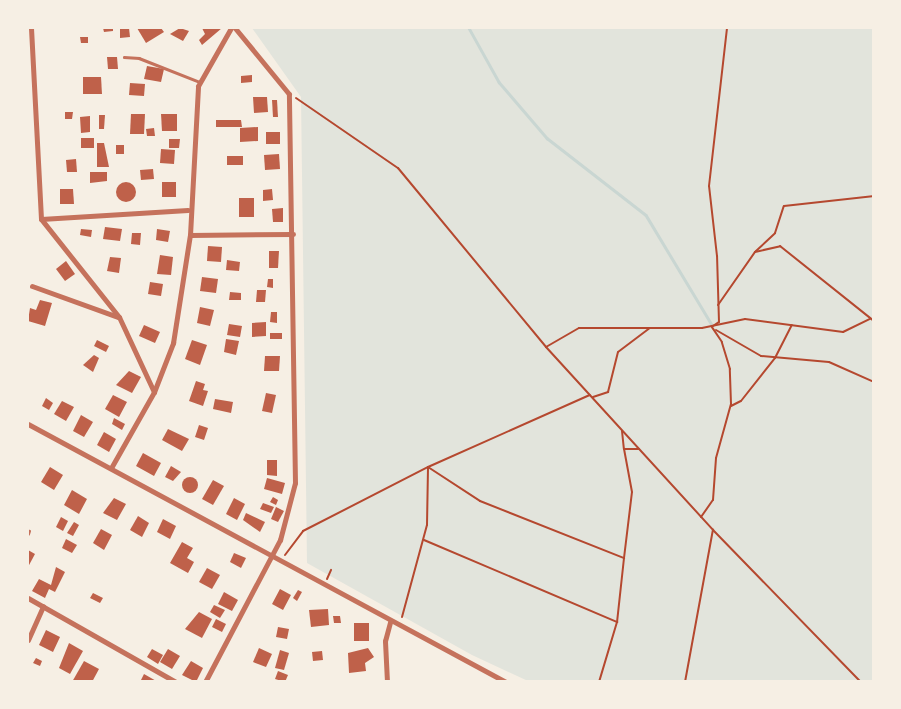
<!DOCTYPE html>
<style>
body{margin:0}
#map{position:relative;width:901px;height:709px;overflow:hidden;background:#f6efe4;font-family:Karla,sans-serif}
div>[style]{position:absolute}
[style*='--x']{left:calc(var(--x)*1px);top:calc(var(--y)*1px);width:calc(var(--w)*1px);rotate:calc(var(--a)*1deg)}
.green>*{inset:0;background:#e2e4dc}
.stream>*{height:2.5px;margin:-1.25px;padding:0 1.25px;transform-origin:1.25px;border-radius:1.25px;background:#c9d6d2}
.building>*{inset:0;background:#bf614a}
.round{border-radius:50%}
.path>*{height:2px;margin:-1px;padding:0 1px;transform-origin:1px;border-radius:1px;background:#b5482f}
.service>*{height:2.5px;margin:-1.25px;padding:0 1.25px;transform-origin:1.25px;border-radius:1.25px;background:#c5725c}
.minor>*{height:5px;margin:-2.5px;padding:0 2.5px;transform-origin:2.5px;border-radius:2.5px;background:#c5725c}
span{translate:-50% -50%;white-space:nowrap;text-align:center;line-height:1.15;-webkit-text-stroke:5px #f6efe4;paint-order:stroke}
.frame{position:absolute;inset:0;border:29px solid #f6efe4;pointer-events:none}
</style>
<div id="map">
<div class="green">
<div style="clip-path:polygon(252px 28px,873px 28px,873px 681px,528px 681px,472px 655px,307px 563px,301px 97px)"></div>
</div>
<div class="stream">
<div style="--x:469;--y:28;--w:62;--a:60.9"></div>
<div style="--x:499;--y:82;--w:74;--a:49.4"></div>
<div style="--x:547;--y:138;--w:125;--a:37.9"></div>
<div style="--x:646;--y:215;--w:128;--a:59"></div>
</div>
<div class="building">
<div style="clip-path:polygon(103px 28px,113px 28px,113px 31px,104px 32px)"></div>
<div style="clip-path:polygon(120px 28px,129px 28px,130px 37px,120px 38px)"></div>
<div style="clip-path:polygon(137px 28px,161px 28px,164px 32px,146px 43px)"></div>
<div style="clip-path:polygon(180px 28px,189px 31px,183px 41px,170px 34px)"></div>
<div style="clip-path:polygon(222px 28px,202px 45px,199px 40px,205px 34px,202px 28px)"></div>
<div style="clip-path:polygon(80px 37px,88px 37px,88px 43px,81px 43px)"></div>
<div style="clip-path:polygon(107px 57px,117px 57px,118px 69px,108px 69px)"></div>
<div style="clip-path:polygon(147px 66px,164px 69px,161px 82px,144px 79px)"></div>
<div style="clip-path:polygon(252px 75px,252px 82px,241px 83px,241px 76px)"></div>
<div style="clip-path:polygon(83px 77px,101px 77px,102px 94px,83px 94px)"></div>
<div style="clip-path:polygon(130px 83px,145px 84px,144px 96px,129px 95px)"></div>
<div style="clip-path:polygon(253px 97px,267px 97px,268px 112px,254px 113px)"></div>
<div style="clip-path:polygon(272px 100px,277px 100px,278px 117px,273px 117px)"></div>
<div style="clip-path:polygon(65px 112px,73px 112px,72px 119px,65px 119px)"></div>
<div style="clip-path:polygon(131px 114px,145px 114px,144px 134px,130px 134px)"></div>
<div style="clip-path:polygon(161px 114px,177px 114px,177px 131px,162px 131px)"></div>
<div style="clip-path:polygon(99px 115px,105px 115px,104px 129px,99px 129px)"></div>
<div style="clip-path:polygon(90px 116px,90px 132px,81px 133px,80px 117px)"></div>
<div style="clip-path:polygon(216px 120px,241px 120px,242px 127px,216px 127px)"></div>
<div style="clip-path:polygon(258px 127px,258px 141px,240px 142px,240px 128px)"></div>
<div style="clip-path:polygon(154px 128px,155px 136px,147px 136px,146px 129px)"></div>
<div style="clip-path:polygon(266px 132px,280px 132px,280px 144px,266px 144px)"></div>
<div style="clip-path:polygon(81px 138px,94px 138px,94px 148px,81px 148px)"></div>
<div style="clip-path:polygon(169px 139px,180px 139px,179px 148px,169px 148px)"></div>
<div style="clip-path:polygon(97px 143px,104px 143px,109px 167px,97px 167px)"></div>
<div style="clip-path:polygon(116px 145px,124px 145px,124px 154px,116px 154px)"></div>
<div style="clip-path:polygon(161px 149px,175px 150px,174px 164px,160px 163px)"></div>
<div style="clip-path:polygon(279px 154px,280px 169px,265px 170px,264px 155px)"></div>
<div style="clip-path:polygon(227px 156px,243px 156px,243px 165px,227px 165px)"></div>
<div style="clip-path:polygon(76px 159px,77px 172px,67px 172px,66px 160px)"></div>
<div style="clip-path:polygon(153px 169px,154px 179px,141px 180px,140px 170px)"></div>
<div style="clip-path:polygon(90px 172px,107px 172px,107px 181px,90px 183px)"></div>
<div style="clip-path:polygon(162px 182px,176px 182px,176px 197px,162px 197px)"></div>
<div class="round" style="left:116px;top:182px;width:20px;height:20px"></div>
<div style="clip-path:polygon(60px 189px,73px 189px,74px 204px,60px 204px)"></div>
<div style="clip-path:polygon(272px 189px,273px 200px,263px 201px,263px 190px)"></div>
<div style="clip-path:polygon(239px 198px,254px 198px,254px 217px,239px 217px)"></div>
<div style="clip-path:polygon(283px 208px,283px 222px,273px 222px,272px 209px)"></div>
<div style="clip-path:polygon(105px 227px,122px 229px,120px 241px,103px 239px)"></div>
<div style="clip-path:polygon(81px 229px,92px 230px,91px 237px,80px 235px)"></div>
<div style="clip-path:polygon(157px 229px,170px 231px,168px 242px,156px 240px)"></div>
<div style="clip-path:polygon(132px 233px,141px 233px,140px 245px,131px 244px)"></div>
<div style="clip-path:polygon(208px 246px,222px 247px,221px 262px,207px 261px)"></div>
<div style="clip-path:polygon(269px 251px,279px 251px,278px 268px,269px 268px)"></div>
<div style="clip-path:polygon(160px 255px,173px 257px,171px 275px,157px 274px)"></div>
<div style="clip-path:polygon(110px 257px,121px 258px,119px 273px,107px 271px)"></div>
<div style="clip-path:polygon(227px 260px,240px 262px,239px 271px,226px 270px)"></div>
<div style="clip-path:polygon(66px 261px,75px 274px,65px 281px,56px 269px)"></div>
<div style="clip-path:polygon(202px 277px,218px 279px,216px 293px,200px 291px)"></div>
<div style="clip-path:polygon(268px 279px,273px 279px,273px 288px,267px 287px)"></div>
<div style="clip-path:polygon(150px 282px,163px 284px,161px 296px,148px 294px)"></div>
<div style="clip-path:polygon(257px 290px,266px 290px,265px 302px,256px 302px)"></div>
<div style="clip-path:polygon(230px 292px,241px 293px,241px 300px,229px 300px)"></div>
<div style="clip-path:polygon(40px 300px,52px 303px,45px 326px,28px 321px,30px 308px,36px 310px)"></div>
<div style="clip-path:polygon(200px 307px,214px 310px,210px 326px,197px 323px)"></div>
<div style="clip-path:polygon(271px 312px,277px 312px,277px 323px,270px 322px)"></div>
<div style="clip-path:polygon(266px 322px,266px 336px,252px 337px,252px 323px)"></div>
<div style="clip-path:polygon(229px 324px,242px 326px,240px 337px,227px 335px)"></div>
<div style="clip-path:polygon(144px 325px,160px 332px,155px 343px,139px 336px)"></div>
<div style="clip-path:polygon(270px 333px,282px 333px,282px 339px,270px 339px)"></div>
<div style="clip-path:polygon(226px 339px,239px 341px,236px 355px,224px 352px)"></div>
<div style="clip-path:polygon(97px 340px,109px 346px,106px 352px,94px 346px)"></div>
<div style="clip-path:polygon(192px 340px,207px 345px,200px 365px,185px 359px)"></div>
<div style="clip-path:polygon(94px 355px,99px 358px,93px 372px,83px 365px)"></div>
<div style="clip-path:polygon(265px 356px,280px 356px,279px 371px,264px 371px)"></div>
<div style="clip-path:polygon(129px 371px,141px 377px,132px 393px,116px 385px)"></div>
<div style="clip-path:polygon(196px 381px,205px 384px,203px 390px,208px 391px,203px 406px,189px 401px)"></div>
<div style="clip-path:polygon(266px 393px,276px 395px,272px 413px,262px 411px)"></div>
<div style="clip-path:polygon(113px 395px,127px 402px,119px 417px,105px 409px)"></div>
<div style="clip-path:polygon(46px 398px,53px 403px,49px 410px,42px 406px)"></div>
<div style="clip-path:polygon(215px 399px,233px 402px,231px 413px,213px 409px)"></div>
<div style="clip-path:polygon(62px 401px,74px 407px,66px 421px,54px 414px)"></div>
<div style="clip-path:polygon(81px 415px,93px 422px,84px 437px,73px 431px)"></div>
<div style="clip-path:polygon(114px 418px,125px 424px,122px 430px,112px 424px)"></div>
<div style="clip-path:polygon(199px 425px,208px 428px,204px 440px,195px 437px)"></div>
<div style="clip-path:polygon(168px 429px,189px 439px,182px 451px,162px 440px)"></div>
<div style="clip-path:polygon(104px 432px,116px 439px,109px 452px,97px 445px)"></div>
<div style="clip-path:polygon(143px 453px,161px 463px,154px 476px,136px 466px)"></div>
<div style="clip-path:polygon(267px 460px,277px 460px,277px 476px,267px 475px)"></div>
<div style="clip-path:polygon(171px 466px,181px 472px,173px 481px,165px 477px)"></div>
<div style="clip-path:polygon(50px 467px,63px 475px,54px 490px,41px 482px)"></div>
<div class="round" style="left:182px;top:477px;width:16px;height:16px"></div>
<div style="clip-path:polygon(267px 478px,285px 483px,282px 494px,264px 489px)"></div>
<div style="clip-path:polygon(213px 480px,224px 486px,213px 505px,202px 499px)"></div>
<div style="clip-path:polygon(72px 490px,87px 499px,79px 514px,64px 505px)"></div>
<div style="clip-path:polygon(273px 497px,278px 500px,276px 505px,270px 502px)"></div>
<div style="clip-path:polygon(114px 498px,126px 504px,117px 520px,103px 513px)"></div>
<div style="clip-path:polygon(234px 498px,245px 504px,237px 520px,226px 514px)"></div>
<div style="clip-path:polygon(263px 503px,274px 507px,271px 513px,260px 509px)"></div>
<div style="clip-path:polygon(276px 507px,284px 511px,278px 522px,271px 519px)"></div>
<div style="clip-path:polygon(246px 513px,265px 522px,260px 532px,243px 520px)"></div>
<div style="clip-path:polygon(138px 516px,149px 523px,142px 537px,130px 530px)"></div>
<div style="clip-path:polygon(61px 517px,68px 521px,63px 531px,56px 527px)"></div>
<div style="clip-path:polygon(163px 519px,176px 526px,170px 539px,157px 532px)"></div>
<div style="clip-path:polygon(74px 522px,79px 525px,73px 536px,67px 533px)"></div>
<div style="clip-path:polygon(101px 529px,112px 535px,104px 550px,93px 543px)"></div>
<div style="clip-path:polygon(66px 539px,77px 545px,72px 553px,62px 548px)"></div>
<div style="clip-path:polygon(182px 542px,193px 548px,187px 558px,194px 562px,188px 573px,170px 563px)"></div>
<div style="clip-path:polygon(28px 550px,35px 554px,28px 567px)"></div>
<div style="clip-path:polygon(234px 553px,246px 558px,241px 568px,230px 562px)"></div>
<div style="clip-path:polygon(56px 567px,65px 572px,55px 592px,49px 589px,45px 598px,32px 591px,39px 579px,51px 585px)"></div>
<div style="clip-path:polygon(207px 568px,220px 575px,212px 589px,199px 582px)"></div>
<div style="clip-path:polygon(280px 589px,291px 595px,283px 610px,272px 604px)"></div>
<div style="clip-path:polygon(298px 590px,302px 592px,297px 601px,293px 598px)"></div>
<div style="clip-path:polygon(224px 592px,238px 600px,232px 611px,218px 604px)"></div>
<div style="clip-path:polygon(93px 593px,103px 598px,100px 603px,90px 598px)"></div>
<div style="clip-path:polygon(214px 605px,225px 610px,220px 618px,210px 612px)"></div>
<div style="clip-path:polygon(328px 609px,329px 625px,311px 627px,309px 610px)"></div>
<div style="clip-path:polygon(199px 612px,212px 619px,202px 638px,185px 629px)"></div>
<div style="clip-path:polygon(333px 616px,340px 616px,341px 623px,334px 623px)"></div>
<div style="clip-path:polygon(216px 619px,226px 624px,222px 632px,212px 627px)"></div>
<div style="clip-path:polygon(354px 623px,369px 623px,369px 641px,354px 641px)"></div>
<div style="clip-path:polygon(278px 627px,289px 629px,287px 639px,276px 637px)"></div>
<div style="clip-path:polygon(46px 630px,60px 637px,53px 652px,39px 645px)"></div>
<div style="clip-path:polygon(69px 643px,83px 651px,70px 674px,59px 668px)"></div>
<div style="clip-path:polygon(259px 648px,272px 654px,266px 667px,253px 662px)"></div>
<div style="clip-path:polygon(368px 648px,374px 657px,365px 663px,366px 671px,349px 673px,348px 653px)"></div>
<div style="clip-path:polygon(152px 649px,163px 655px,158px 664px,147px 657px)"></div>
<div style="clip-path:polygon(168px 649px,180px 656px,172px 669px,160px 662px)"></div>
<div style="clip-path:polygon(280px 650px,289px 653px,284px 670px,275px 668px)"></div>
<div style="clip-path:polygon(322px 651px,323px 660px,313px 661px,312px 652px)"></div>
<div style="clip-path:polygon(36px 658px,42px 661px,40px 666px,33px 663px)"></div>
<div style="clip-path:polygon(84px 661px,99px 669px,92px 682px,72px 682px)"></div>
<div style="clip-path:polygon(191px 661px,203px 668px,196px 682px,182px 675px)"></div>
<div style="clip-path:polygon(278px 671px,288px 675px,285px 682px,275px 679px)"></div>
<div style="clip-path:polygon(144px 674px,158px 682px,140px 682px)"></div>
</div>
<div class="path">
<div style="--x:296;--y:98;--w:124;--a:34.5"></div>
<div style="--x:398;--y:168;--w:232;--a:50.4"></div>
<div style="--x:546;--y:347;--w:248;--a:47.6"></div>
<div style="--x:713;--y:530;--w:212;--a:45.8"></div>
<div style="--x:756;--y:251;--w:26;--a:-43"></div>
<div style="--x:775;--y:233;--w:28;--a:-72"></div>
<div style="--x:784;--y:206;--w:91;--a:-6.3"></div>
<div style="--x:718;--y:305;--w:65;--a:-55.1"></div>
<div style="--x:755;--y:252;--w:26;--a:-13"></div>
<div style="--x:780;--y:246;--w:120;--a:38.6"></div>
<div style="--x:713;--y:326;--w:7;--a:-34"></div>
<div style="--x:719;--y:322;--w:66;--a:-91.7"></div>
<div style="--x:717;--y:256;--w:70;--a:-96.5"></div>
<div style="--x:709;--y:186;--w:159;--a:-83.5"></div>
<div style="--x:716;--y:330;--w:52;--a:30"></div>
<div style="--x:761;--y:356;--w:68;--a:5"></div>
<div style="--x:829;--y:362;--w:49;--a:24"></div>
<div style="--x:546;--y:347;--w:38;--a:-30"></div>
<div style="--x:579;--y:328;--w:123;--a:0"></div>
<div style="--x:702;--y:328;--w:44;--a:-11.8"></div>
<div style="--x:745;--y:319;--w:99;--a:7.6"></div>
<div style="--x:843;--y:332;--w:30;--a:-26"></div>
<div style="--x:593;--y:397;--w:16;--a:-18"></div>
<div style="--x:608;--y:392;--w:41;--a:-76"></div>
<div style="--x:618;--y:352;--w:39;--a:-37"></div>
<div style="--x:731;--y:406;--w:11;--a:-27"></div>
<div style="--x:741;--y:401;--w:55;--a:-51.7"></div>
<div style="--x:775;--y:358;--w:37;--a:-63"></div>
<div style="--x:622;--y:431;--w:18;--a:84"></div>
<div style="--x:701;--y:517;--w:21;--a:-55"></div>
<div style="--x:713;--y:500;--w:42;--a:-85.9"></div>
<div style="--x:716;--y:458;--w:56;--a:-74.5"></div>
<div style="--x:731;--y:404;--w:35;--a:-92"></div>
<div style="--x:730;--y:369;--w:28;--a:-107"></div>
<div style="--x:722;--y:342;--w:18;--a:-124"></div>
<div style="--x:424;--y:540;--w:210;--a:23"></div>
<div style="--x:285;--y:555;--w:30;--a:-53"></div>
<div style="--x:303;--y:531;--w:140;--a:-27.1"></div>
<div style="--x:428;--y:467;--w:177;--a:-24"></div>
<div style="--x:624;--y:558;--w:66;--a:-83.1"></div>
<div style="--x:632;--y:492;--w:44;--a:-100.5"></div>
<div style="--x:624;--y:449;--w:15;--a:0"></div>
<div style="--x:327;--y:579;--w:10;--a:-66"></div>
<div style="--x:402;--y:617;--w:95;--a:-74.8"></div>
<div style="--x:427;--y:525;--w:58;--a:-89"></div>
<div style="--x:428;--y:467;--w:62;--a:33.2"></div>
<div style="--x:480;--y:501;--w:155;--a:21.6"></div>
<div style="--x:624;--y:558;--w:64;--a:96.2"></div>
<div style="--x:617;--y:622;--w:63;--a:106.7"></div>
<div style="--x:685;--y:682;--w:155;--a:-79.6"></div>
</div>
<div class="service">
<div style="--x:124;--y:57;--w:15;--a:4"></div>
<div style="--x:139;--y:58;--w:66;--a:21.5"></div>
<div style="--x:28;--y:534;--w:3;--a:-72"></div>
</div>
<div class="minor">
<div style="--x:31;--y:28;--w:191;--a:87"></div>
<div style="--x:190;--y:235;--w:103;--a:-0.6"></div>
<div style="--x:32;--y:286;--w:91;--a:19.8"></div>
<div style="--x:154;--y:392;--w:83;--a:-115"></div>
<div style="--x:119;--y:317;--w:125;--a:-128.5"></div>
<div style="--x:41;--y:219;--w:147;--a:-3.5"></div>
<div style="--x:28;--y:424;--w:543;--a:28.36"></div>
<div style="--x:111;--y:468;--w:87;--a:-60.5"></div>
<div style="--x:154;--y:392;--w:53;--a:-68.8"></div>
<div style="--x:173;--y:343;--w:109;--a:-81.1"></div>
<div style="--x:190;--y:235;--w:149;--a:-86.9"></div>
<div style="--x:198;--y:86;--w:67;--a:-60.4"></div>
<div style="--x:28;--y:598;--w:170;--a:29.6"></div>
<div style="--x:28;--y:640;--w:37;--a:-66"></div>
<div style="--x:205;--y:682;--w:161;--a:-62.2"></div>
<div style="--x:280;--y:540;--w:59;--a:-75.3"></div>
<div style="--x:295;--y:483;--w:389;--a:-90.9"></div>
<div style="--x:289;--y:94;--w:85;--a:-129.3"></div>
<div style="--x:387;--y:682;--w:41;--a:-92.8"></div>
<div style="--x:385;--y:641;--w:20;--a:-75"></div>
</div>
<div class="frame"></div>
</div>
